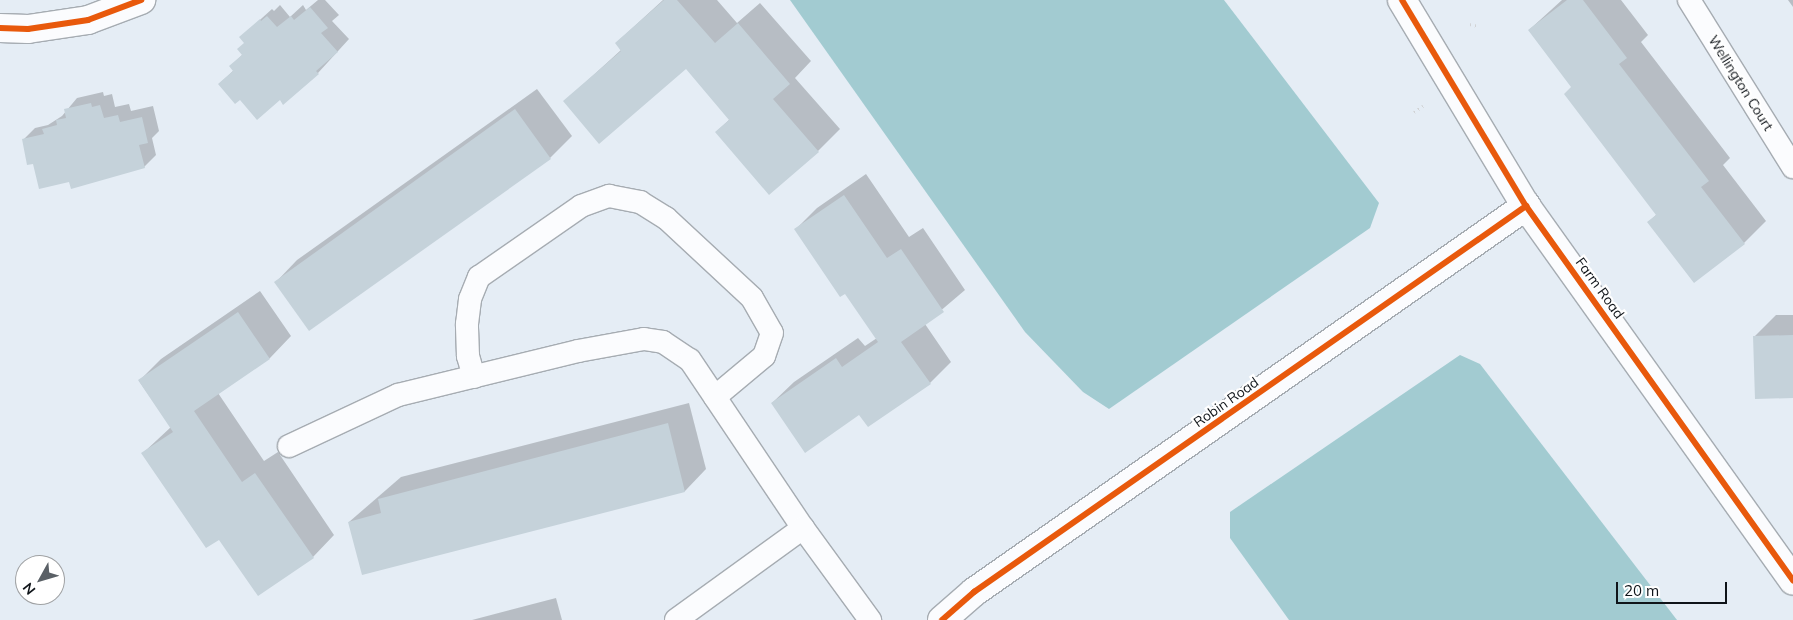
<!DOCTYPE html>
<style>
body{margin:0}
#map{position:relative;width:1793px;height:620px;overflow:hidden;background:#e5edf5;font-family:Mulish,sans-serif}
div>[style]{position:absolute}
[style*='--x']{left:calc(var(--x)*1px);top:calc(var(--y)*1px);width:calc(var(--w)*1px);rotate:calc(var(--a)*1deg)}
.water>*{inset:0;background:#a2cbd1}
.shadow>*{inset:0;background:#0003}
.building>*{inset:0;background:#c5d2da}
.path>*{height:3px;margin-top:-1.5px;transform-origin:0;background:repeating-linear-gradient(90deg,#d1d3d5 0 1px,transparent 0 5px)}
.roads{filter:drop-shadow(1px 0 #a6acb2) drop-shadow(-1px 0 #a6acb2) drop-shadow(0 1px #a6acb2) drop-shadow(0 -1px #a6acb2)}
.service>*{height:22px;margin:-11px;padding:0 11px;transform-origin:11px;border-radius:11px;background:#fbfcfe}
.minor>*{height:28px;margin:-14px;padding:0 14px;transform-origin:14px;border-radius:14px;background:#fbfcfe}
.tertiary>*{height:28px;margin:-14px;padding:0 14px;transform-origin:14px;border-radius:14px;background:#fbfcfe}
.cycleway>*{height:6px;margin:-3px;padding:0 3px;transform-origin:3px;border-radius:3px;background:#e8590c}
span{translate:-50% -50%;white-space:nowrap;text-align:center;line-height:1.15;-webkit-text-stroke:4.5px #fff;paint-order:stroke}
.street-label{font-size:14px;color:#0f1419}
.north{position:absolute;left:15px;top:555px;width:50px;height:50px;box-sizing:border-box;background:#fff;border:1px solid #9fa1a3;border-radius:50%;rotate:231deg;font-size:14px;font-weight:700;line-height:20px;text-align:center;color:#0f1419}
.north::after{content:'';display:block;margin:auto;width:18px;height:22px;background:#5a6066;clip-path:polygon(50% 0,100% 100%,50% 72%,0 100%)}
.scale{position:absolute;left:1616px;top:582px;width:111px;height:22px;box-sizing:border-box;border:2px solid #0f1419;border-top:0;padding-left:6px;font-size:15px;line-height:18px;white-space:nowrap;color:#0f1419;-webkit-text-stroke:4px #fff;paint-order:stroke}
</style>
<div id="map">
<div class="water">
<div style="clip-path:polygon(790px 0,1224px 0,1379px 203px,1370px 228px,1109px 409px,1083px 392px,1025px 332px)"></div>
<div style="clip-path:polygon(1460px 355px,1480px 364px,1677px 620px,1289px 620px,1230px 538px,1230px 512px)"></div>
</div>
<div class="shadow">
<div style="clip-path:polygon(318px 0,325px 0,339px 15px,332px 21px,349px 39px,318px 73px,280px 98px,240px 98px,219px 84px,234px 70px,231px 66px,243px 54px,245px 43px,241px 37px,272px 9px,274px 11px,280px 5px,290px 17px,303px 5px,306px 10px)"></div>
<div style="clip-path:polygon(663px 0,717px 0,737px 23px,760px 3px,811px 61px,795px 78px,840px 129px,818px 151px,716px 132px,730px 119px,686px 67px,565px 101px,621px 50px,616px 43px)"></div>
<div style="clip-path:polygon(1562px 0,1621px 0,1648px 35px,1641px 42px,1730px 158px,1723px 165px,1766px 221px,1744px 243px,1694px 282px,1649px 222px,1657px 214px,1572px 87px,1529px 30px)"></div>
<div style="clip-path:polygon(1788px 0,1793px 0,1793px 7px)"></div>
<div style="clip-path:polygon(537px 89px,572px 136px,550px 158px,309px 329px,276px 282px,297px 260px)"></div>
<div style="clip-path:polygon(103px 92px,104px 96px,112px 94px,115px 107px,129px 104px,131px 111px,153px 106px,159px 131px,152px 138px,156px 155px,144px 167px,70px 180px,34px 162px,23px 140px,35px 128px,48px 125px,62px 116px,77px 98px)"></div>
<div style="clip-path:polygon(866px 174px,909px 237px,923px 228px,965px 290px,925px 324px,951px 362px,930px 383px,860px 414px,772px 403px,794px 382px,858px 338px,865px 346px,877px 338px,846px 292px,796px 229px,817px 208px)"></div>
<div style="clip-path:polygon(260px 291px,291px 336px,270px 358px,218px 393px,264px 461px,278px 452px,334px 535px,313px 557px,219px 538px,143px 453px,171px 427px,139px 381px,161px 359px)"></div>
<div style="clip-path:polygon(1776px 315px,1793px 315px,1793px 397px,1754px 337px)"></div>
<div style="clip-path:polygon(689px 403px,706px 469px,685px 491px,363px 574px,349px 522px,401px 477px)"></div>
<div style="clip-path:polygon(556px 598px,562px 620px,472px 620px)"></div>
</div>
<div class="building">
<div style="clip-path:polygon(664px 0,677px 0,715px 43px,738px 23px,790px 84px,773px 99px,819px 152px,769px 195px,715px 132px,729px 120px,686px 69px,599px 144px,563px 101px,621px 51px,615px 43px)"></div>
<div style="clip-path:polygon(1567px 0,1583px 0,1627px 58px,1619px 64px,1709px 181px,1701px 187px,1745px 244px,1694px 283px,1647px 222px,1656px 215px,1564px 94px,1571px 87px,1528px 30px)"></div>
<div style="clip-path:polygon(310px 7px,328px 28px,321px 33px,338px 52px,316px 71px,319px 74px,283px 105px,280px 100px,257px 120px,240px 100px,235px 104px,218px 84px,233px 71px,229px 66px,242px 55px,237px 49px,244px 43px,239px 37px,260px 19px,261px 21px,267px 16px,277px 27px,291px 16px,294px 20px)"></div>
<div style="clip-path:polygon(91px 103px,92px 107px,100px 105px,104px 118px,118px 115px,120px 122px,142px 117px,148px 143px,139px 145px,145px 168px,71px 189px,69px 182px,39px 189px,33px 164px,27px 165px,22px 139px,44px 134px,42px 129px,57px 125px,56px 120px,66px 118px,64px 109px)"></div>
<div style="clip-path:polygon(515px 109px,551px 159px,309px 331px,274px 282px)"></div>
<div style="clip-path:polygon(844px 195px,887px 258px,901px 249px,944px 312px,901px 342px,931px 384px,868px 427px,859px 415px,805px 453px,771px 403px,836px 358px,842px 367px,878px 342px,845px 294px,840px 297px,794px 229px)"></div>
<div style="clip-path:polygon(238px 312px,270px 359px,194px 411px,242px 482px,255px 473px,314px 558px,258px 596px,219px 540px,206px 548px,141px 453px,173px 432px,138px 380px)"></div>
<div style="clip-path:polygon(1793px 335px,1793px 398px,1755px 399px,1753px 336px)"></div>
<div style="clip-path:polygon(668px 423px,685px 492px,362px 575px,348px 522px,381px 513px,378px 499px)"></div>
</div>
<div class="path">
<div style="--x:1470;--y:24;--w:8;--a:14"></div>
<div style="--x:1414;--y:112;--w:11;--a:-34"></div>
</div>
<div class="roads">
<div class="service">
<div style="--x:1689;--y:0;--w:197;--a:58.1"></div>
<div style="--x:474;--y:377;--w:22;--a:-106"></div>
<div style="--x:468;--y:356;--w:32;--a:-92"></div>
<div style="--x:467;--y:324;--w:25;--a:-83"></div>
<div style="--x:470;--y:299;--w:24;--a:-68"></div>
<div style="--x:479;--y:277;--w:124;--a:-34.8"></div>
<div style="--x:581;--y:206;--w:30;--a:-20"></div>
<div style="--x:609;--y:196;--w:32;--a:11"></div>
<div style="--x:640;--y:202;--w:31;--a:32"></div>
<div style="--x:666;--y:218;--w:117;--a:42.9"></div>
<div style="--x:752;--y:298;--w:40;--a:60.3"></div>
<div style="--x:772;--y:333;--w:24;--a:109"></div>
<div style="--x:764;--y:356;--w:64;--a:140.1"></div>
<div style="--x:289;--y:446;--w:120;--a:-25.1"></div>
<div style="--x:398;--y:395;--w:185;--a:-13.7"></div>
<div style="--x:578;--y:351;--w:67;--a:-10.3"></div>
<div style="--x:644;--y:339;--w:19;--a:9"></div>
<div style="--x:663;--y:342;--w:32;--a:34"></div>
<div style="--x:690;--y:360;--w:202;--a:56.1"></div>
<div style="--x:803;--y:528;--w:114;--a:53.9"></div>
<div style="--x:676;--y:620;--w:157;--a:-35.9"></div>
</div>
<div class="minor">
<div style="--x:0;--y:28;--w:28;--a:2"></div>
<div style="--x:28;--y:29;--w:61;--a:-8.5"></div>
<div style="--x:88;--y:20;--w:57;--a:-20.7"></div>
<div style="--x:942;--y:620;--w:43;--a:-41.2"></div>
<div style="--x:974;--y:592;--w:674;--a:-34.96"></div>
</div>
<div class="tertiary">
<div style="--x:1402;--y:0;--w:240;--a:59"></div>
<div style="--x:1526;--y:206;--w:460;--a:54.5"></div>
</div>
</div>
<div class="cycleway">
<div style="--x:1402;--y:0;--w:240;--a:59"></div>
<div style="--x:1526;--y:206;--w:460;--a:54.5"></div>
<div style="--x:0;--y:28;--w:28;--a:2"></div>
<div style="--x:28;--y:29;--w:61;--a:-8.5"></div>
<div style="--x:88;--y:20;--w:57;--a:-20.7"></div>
<div style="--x:942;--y:620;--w:43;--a:-41.2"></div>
<div style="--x:974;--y:592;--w:674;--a:-34.96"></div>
</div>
<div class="street-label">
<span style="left:1741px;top:83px;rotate:58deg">Wellington Court</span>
<span style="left:1600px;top:288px;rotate:54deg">Farm Road</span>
<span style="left:1226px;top:402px;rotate:-35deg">Robin Road</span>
</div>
<div class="north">N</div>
<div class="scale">20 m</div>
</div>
